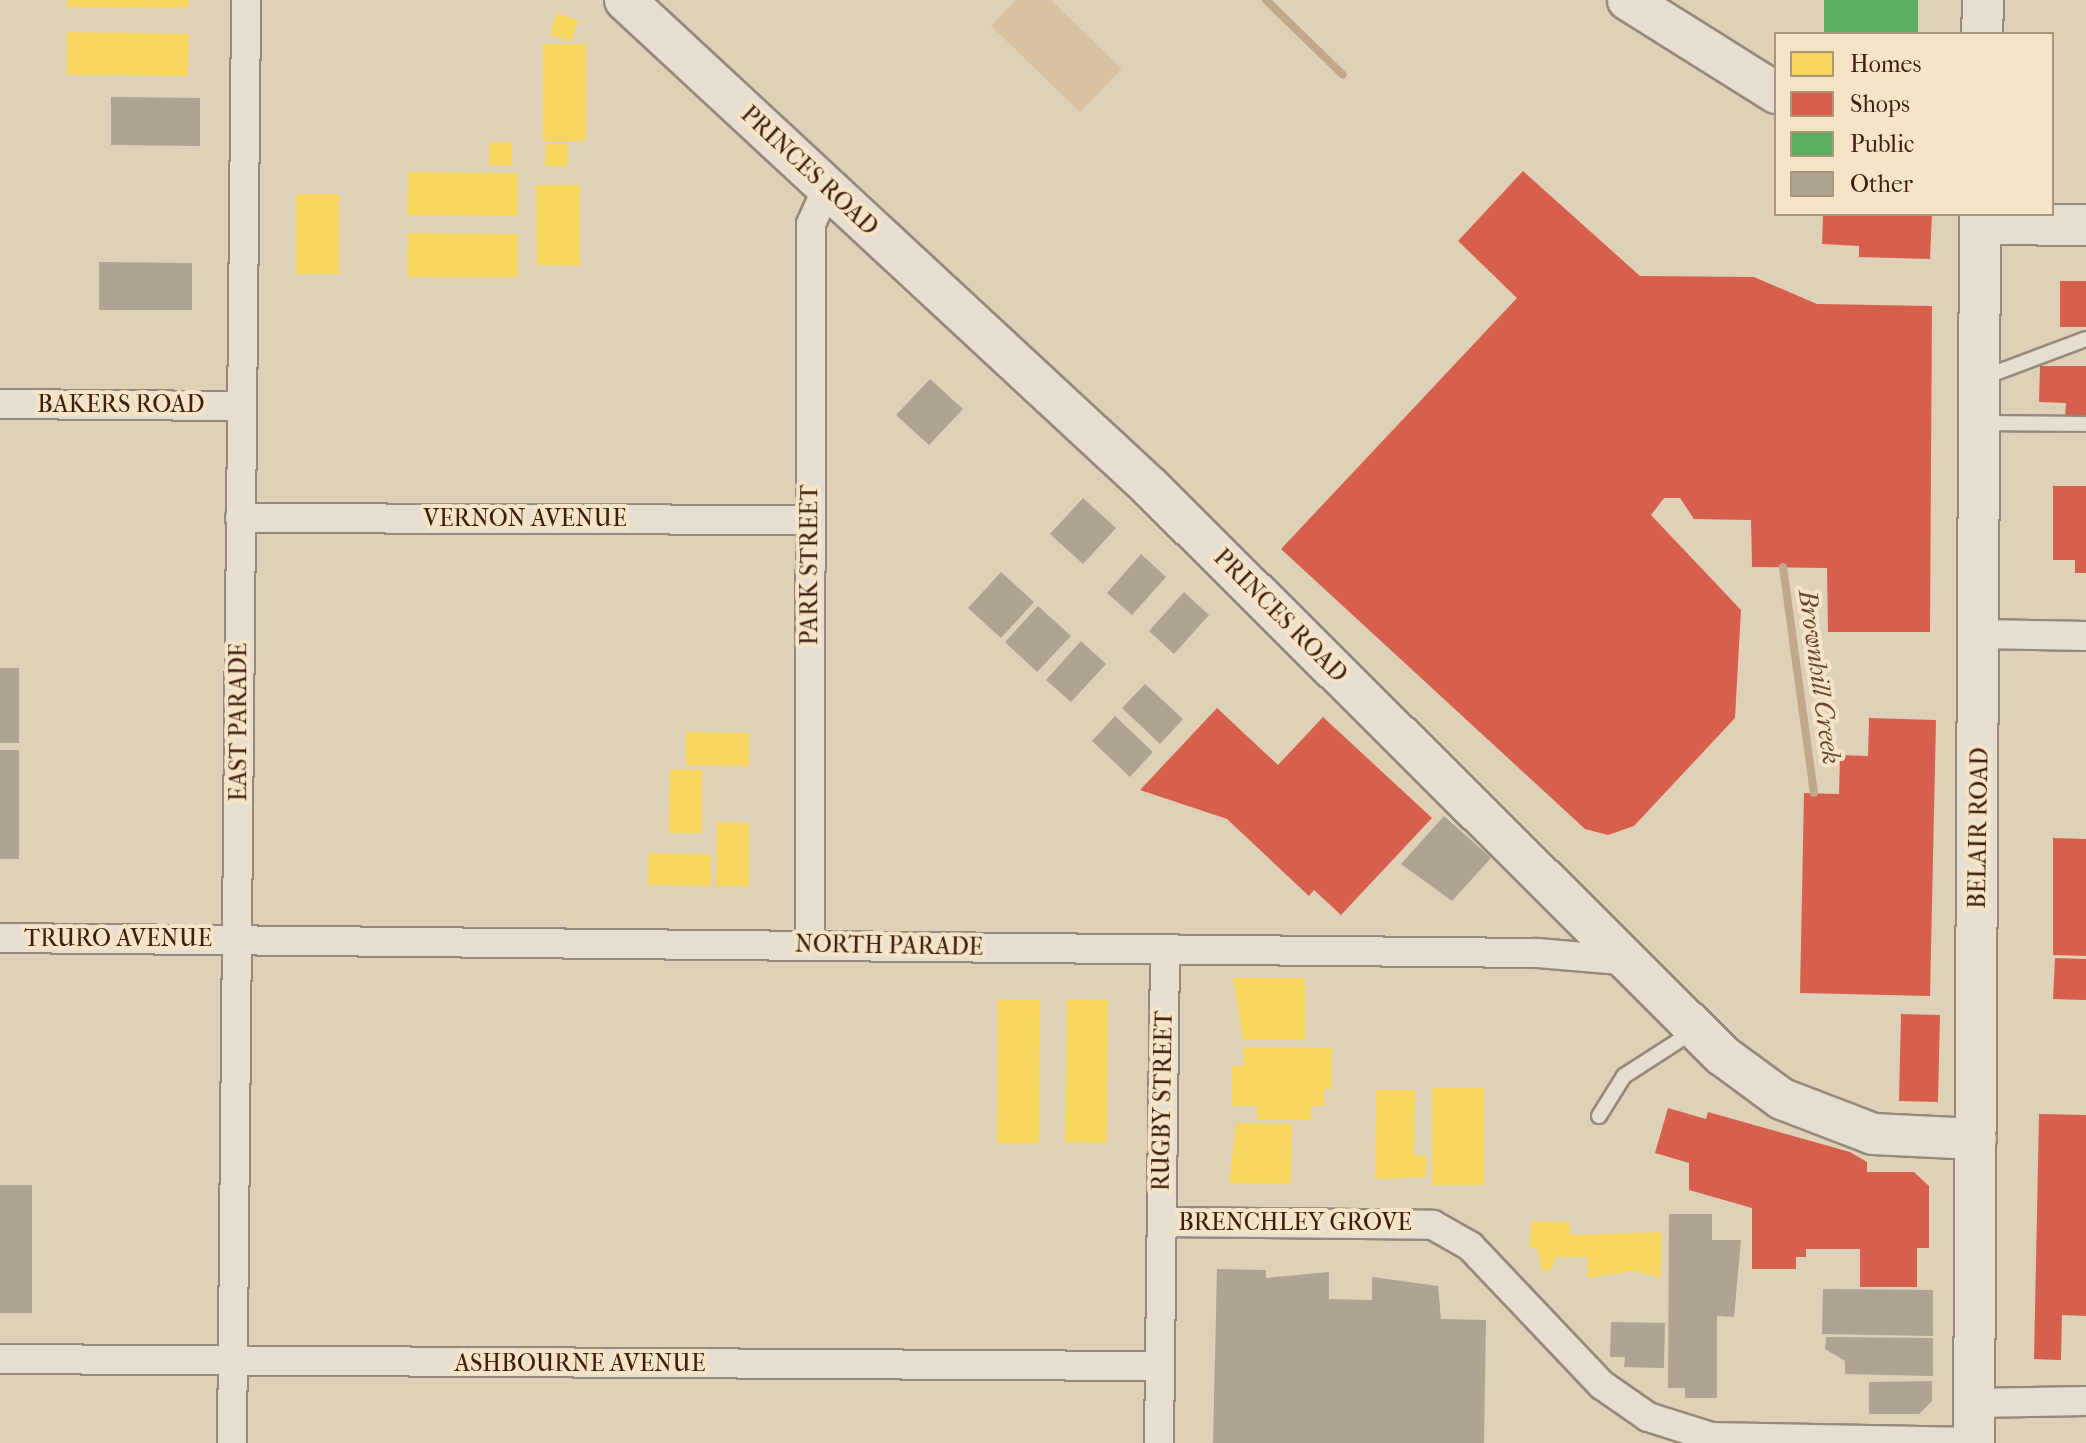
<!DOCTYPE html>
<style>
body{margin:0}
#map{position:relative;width:2086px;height:1443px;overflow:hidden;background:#dfd1b8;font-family:"IM FELL French Canon",serif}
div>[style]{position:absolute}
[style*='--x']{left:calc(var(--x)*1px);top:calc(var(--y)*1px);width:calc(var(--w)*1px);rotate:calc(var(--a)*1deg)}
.green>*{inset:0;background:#d8c2a0}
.homes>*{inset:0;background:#f6d55c}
.shops>*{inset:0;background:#d6604d}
.public>*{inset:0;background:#5aae61}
.stream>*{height:8px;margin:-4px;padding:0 4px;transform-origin:4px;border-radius:4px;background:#c1a888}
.building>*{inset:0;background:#afa392}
.roads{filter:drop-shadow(2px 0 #968a7a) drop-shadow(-2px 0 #968a7a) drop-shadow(0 2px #968a7a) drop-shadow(0 -2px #968a7a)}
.lane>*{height:14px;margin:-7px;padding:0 7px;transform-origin:7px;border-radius:7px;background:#e5ded1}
.street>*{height:28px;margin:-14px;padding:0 14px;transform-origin:14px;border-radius:14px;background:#e5ded1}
.secondary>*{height:40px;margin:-20px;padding:0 20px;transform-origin:20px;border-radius:20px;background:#e5ded1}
span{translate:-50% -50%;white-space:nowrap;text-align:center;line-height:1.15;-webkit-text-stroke:8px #f5e4c6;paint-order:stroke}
.street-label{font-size:24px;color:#401e0f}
.water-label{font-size:26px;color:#694832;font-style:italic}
.legend{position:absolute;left:1774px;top:32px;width:280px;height:184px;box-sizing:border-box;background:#f5e4c6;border:2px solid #ad957d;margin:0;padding:10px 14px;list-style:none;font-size:24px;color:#401e0f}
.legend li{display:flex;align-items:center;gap:16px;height:40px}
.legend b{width:40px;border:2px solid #ad957d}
</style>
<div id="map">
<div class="green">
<div style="clip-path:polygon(1016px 0,1051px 0,1122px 69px,1080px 112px,991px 26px)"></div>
</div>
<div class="homes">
<div style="clip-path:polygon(67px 0,189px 0,188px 8px,67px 7px)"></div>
<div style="clip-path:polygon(556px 13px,578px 20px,572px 41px,550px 35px)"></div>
<div style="clip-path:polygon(67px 32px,189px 34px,188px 76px,67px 75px)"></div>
<div style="clip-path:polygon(543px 44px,586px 44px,586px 141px,543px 141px)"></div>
<div style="clip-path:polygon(489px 142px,512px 142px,512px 165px,489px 165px)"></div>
<div style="clip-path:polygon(546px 143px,568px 143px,568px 166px,545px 166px)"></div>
<div style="clip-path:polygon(408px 172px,518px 173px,518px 216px,407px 215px)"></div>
<div style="clip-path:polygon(536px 185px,580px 185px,580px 266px,537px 265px)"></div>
<div style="clip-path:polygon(296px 194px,339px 194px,339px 274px,296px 274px)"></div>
<div style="clip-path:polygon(408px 233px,518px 234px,518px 277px,407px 277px)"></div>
<div style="clip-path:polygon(686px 732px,749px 733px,749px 766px,686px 765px)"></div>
<div style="clip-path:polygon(670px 769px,702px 770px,702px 833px,669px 833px)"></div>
<div style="clip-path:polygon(717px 822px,749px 823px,749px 886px,716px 886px)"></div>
<div style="clip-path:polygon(648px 853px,711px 854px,711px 886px,648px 885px)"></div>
<div style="clip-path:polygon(1233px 978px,1305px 978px,1305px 1040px,1243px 1040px)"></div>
<div style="clip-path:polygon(1067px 999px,1108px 1000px,1107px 1143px,1065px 1142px)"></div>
<div style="clip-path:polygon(998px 1000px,1040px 1000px,1039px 1143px,997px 1143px)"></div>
<div style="clip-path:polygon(1243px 1047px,1332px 1048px,1332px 1089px,1324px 1089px,1324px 1106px,1311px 1106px,1311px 1120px,1257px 1120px,1257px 1106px,1232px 1106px,1232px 1066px,1244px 1066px)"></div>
<div style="clip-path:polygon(1432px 1088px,1484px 1088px,1484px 1185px,1432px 1185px)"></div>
<div style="clip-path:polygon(1376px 1090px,1415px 1090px,1414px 1155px,1427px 1156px,1426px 1177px,1375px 1179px)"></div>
<div style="clip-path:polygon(1236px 1123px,1292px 1124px,1291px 1184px,1229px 1183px)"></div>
<div style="clip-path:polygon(1532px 1221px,1570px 1222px,1570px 1235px,1662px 1232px,1661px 1278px,1634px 1271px,1587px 1278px,1588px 1257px,1556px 1257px,1551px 1270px,1542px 1270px,1537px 1248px,1529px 1248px)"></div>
</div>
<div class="shops">
<div style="clip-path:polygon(1523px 171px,1640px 276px,1754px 277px,1817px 304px,1932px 306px,1930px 632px,1828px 632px,1827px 568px,1752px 567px,1751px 520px,1694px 519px,1680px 498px,1664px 498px,1651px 515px,1741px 610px,1735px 718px,1634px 826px,1608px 835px,1585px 829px,1281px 549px,1517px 298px,1458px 241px)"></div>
<div style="clip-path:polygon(1823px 214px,1932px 214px,1930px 259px,1859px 257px,1859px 246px,1822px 244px)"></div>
<div style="clip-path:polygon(2060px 281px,2086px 281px,2086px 327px,2060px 327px)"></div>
<div style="clip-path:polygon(2040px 366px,2086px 366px,2086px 418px,2065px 417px,2066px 403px,2039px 402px)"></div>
<div style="clip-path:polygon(2053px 486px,2086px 486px,2086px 573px,2075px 573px,2075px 560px,2053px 560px)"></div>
<div style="clip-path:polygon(1217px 708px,1278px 765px,1323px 717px,1432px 818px,1341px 915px,1314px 890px,1309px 896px,1227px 819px,1140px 790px)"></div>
<div style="clip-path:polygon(1869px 718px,1936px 720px,1930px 996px,1800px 993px,1804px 793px,1839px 794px,1840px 755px,1868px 756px)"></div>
<div style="clip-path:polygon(2053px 838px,2086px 839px,2086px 956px,2053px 955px)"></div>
<div style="clip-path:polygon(2055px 958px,2086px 959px,2086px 1000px,2053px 999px)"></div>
<div style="clip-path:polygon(1901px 1014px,1940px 1015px,1938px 1102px,1899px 1101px)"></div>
<div style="clip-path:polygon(1668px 1108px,1706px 1119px,1708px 1112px,1850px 1152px,1867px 1162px,1867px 1172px,1914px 1172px,1929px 1186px,1929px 1248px,1917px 1248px,1917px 1287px,1860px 1287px,1860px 1249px,1806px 1249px,1806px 1257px,1796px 1257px,1796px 1269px,1752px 1269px,1752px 1208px,1689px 1190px,1689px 1163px,1655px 1153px)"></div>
<div style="clip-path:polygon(2039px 1114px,2086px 1115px,2086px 1316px,2062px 1315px,2061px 1360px,2034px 1359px)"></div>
</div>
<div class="public">
<div style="clip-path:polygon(1824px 0,1918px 0,1918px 33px,1824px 34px)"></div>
</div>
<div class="stream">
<div style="--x:1266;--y:0;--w:107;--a:44.2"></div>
<div style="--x:1783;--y:567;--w:228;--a:82.2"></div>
</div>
<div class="building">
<div style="clip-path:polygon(111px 97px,200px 98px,200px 146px,111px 145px)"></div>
<div style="clip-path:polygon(99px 262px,192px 263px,192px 310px,99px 310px)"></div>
<div style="clip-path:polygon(930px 379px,963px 409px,929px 445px,896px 415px)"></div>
<div style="clip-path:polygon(1083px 498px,1116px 528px,1083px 564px,1050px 534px)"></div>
<div style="clip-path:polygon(1141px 554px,1166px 577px,1132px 615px,1107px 593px)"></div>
<div style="clip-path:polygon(1001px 572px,1034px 602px,1001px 638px,968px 608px)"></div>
<div style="clip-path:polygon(1184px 592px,1209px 615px,1174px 654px,1149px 631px)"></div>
<div style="clip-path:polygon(1038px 606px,1071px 636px,1037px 672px,1005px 642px)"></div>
<div style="clip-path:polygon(1081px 641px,1106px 664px,1071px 702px,1046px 680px)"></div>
<div style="clip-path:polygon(0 668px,19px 668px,19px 743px,0 743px)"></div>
<div style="clip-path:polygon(1145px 684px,1183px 719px,1160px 744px,1122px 708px)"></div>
<div style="clip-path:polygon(1115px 716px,1153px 752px,1130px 777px,1092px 741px)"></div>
<div style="clip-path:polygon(0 750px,19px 750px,19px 859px,0 859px)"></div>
<div style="clip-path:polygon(1444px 816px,1491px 858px,1452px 901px,1401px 864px)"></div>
<div style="clip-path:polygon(0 1185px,32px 1185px,32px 1313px,0 1313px)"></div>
<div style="clip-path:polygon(1669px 1214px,1712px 1214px,1712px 1240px,1741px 1240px,1734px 1317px,1717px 1316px,1717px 1398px,1685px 1398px,1685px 1388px,1668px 1388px)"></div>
<div style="clip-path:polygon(1217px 1269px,1266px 1270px,1266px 1278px,1329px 1272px,1329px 1299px,1372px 1300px,1372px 1277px,1438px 1286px,1441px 1319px,1486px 1320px,1484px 1443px,1213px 1443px)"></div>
<div style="clip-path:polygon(1823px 1289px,1933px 1290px,1933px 1336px,1822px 1334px)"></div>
<div style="clip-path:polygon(1611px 1322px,1665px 1323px,1664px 1368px,1624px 1367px,1625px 1357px,1610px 1357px)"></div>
<div style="clip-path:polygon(1826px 1337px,1933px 1338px,1933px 1376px,1845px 1374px,1845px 1361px,1825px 1349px)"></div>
<div style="clip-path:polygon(1932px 1381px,1932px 1401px,1919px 1414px,1869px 1414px,1869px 1382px)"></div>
</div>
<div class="roads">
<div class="lane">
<div style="--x:1982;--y:378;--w:111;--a:-20.6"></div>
<div style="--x:1982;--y:423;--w:104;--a:0.6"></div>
<div style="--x:1599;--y:1116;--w:47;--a:-58"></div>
<div style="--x:1624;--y:1076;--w:81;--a:-32.9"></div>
</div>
<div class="street">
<div style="--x:0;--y:404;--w:242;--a:0.5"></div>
<div style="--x:240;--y:518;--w:570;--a:0.2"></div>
<div style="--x:1981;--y:634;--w:105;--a:1.1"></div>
<div style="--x:0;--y:938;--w:1537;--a:0.56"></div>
<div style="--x:1537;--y:953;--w:93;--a:4.9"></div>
<div style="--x:810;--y:945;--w:721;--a:-89.92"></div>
<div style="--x:811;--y:224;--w:39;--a:-66"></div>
<div style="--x:1162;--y:1222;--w:271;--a:0.6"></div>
<div style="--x:1433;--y:1225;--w:43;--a:29.6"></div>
<div style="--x:1470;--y:1246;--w:192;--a:46.5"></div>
<div style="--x:1602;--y:1385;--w:56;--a:34.8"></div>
<div style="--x:1648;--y:1417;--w:66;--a:17.6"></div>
<div style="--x:1711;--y:1437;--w:263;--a:1.1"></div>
<div style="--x:0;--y:1359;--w:1160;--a:0.35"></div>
<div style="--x:1974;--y:1403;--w:112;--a:-1"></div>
<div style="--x:232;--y:1443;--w:1443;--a:-89.44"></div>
<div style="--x:1159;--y:1443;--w:493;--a:-89.3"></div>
</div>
<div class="secondary">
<div style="--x:625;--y:0;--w:716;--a:42.85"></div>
<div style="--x:1150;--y:487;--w:806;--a:44.8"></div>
<div style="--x:1722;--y:1055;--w:74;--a:36.3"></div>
<div style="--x:1782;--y:1099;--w:97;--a:21"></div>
<div style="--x:1873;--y:1134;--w:103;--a:2.8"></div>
<div style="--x:1628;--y:0;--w:175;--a:32.1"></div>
<div style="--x:1982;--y:34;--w:34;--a:-88"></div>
<div style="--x:1980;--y:224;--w:106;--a:0.5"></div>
<div style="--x:1974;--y:1443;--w:1229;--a:-89.72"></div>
</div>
</div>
<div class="street-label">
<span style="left:809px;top:171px;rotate:43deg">PRINCES ROAD</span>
<span style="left:121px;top:405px">BAKERS ROAD</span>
<span style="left:525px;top:519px">VERNON AVENUE</span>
<span style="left:810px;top:565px;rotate:-90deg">PARK STREET</span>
<span style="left:1280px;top:616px;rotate:45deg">PRINCES ROAD</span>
<span style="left:239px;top:722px;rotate:-90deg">EAST PARADE</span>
<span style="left:1979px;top:828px;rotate:-89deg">BELAIR ROAD</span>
<span style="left:118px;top:939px">TRURO AVENUE</span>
<span style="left:889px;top:946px;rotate:1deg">NORTH PARADE</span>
<span style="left:1163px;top:1101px;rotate:-89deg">RUGBY STREET</span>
<span style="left:1295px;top:1223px">BRENCHLEY GROVE</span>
<span style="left:580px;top:1364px">ASHBOURNE AVENUE</span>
</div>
<div class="water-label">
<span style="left:1819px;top:677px;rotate:82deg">Brownhill Creek</span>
</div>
<ul class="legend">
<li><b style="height:22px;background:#f6d55c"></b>Homes</li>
<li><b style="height:22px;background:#d6604d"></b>Shops</li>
<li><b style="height:22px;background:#5aae61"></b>Public</li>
<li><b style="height:22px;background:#afa392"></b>Other</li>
</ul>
</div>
